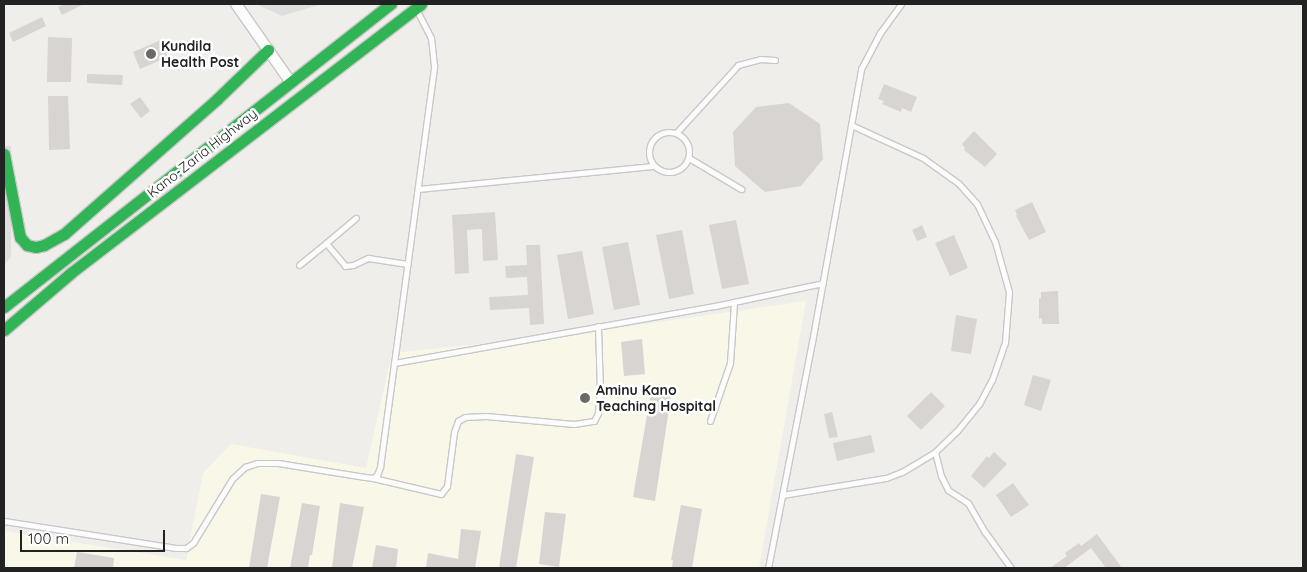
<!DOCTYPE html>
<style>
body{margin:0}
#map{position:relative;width:1307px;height:572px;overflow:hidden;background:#f0eeeb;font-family:Quicksand,sans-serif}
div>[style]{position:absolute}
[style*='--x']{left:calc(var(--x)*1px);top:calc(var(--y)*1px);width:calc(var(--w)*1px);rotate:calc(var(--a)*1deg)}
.residential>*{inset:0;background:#dfdedc}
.education>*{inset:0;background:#f8f7e8}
.building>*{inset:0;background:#d7d4d2}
.roads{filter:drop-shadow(1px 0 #c9c8c7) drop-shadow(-1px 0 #c9c8c7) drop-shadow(0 1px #c9c8c7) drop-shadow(0 -1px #c9c8c7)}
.lane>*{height:5px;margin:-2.5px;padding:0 2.5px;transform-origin:2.5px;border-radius:2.5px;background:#fdfcfc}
.lane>.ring{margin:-2.5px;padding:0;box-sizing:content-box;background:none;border:5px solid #fdfcfc;border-radius:50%}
.street>*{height:10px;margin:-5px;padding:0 5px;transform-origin:5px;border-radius:5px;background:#fdfcfc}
.fast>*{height:11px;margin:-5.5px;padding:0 5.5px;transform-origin:5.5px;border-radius:5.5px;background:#30b455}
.dots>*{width:14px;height:14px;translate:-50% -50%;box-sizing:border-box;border:2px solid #fff;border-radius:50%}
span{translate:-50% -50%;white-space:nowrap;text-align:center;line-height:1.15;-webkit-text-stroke:5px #fff;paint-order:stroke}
.poi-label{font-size:14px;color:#222;font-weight:700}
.left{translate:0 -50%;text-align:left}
.street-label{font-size:14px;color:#222}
.frame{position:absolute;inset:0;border:5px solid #222;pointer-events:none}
.scale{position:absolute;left:20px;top:530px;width:145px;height:22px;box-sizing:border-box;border:2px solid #222;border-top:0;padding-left:6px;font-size:15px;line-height:18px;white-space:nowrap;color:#222;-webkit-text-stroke:4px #fff;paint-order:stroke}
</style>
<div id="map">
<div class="residential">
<div style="clip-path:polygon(256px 4px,322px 4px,282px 16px)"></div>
<div style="clip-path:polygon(4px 146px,11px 146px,11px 257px,4px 265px)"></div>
</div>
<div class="education">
<div style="clip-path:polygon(806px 301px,759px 568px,4px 568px,4px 531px,186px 560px,203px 473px,231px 444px,366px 468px,392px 353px,576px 334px)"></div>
</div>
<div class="building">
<div style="clip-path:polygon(65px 4px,84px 4px,62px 15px,58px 7px)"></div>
<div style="clip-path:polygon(42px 17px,46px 26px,13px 42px,9px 33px)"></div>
<div style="clip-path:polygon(48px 37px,72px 38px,71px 82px,47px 82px)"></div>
<div style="clip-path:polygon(161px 40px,168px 57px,140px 69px,133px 52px)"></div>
<div style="clip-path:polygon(87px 74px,123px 75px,122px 85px,87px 83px)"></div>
<div style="clip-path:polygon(884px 84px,917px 97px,911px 112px,902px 108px,901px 112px,882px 104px,884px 101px,878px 99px)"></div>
<div style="clip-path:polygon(48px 96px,68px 96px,70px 149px,49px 150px)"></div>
<div style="clip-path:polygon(140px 97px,150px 111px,141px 118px,130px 104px)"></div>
<div style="clip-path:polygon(789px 103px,820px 124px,823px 159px,801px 186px,765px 192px,735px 166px,733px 132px,756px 107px)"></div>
<div style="clip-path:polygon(974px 131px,997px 154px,985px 167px,964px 150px,965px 148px,962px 144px)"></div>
<div style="clip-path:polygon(1032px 202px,1046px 232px,1029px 240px,1016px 216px,1017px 215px,1015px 210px)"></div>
<div style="clip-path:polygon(495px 212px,498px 260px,483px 261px,482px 229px,467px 230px,469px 273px,455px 274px,452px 215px)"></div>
<div style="clip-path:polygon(736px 220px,749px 284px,722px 289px,709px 225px)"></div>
<div style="clip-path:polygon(922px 225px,927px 237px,917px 241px,912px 230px)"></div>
<div style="clip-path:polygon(682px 230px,694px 294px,669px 299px,656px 235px)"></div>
<div style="clip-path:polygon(954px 235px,968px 268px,950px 276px,935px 243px)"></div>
<div style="clip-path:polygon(628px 242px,640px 305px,614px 310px,602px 247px)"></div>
<div style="clip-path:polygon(526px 245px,540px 245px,544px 324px,530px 325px,529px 308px,490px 310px,489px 297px,528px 295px,527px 277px,506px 278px,505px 266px,527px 265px)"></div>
<div style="clip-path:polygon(582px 251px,594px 314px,568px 319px,557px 255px)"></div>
<div style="clip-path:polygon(1058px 291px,1059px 324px,1042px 324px,1042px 318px,1039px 319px,1039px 298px,1041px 298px,1041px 292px)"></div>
<div style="clip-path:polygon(956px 315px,977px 319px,971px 354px,951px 351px)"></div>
<div style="clip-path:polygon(642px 339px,645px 374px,624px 376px,621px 342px)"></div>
<div style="clip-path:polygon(1033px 375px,1051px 380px,1041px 411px,1024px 405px)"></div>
<div style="clip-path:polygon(652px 386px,672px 389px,655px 501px,633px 497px)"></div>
<div style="clip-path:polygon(931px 392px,945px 406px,921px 430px,907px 416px)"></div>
<div style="clip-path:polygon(832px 412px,838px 437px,829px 438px,824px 414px)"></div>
<div style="clip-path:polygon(871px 435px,875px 452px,837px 461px,833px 443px)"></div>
<div style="clip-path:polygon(994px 452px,1007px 464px,984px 488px,971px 476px,987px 456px,989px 458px)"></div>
<div style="clip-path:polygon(516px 454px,534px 457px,516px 568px,499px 568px)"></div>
<div style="clip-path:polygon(1013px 483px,1029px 505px,1011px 517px,996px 495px)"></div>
<div style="clip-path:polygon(261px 494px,280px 497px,267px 568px,249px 568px)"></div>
<div style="clip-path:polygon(302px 503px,320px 506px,312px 555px,310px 555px,308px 568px,290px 568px)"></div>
<div style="clip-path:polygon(340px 503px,364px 507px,352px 568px,332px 568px)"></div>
<div style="clip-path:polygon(681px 505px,702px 509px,692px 568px,672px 568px,673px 560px,671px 560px)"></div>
<div style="clip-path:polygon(545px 512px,566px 514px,559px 567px,539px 564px)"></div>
<div style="clip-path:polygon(461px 529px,481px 531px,475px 568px,426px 568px,428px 553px,458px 559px)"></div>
<div style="clip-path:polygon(1097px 534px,1122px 568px,1106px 568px,1091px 548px,1064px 568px,1050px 568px,1067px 556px,1065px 553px,1079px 543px,1081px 546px)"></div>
<div style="clip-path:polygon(376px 545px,398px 549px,396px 568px,372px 568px)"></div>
<div style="clip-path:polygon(77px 552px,114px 558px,113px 568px,74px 568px)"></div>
</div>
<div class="roads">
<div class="lane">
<div class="ring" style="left:649px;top:132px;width:35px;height:35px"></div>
<div style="--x:676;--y:133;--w:92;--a:-47.6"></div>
<div style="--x:738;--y:65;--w:23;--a:-15"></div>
<div style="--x:760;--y:59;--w:15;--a:4"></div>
<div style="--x:689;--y:158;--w:61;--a:30.8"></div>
<div style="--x:418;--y:189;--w:236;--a:-5.6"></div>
<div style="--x:326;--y:243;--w:39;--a:-40"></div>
<div style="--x:299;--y:265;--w:35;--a:-39"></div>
<div style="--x:326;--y:243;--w:30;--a:50"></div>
<div style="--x:345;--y:266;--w:8;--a:-7"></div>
<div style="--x:353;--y:265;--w:17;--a:-25"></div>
<div style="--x:368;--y:258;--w:40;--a:8.5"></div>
<div style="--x:394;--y:363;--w:326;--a:-10.1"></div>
<div style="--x:715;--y:306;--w:110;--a:-12"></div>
<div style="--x:710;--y:421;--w:61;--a:-71"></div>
<div style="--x:730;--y:363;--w:61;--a:-86.2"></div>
<div style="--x:935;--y:452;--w:25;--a:76"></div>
<div style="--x:941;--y:476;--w:16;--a:63"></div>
<div style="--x:948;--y:490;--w:24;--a:33"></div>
<div style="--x:968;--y:503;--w:34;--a:60"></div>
<div style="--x:985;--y:532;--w:44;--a:54.2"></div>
<div style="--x:373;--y:478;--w:70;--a:13.2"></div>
<div style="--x:441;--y:494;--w:10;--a:-53"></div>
<div style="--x:447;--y:486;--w:54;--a:-82.6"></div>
<div style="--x:454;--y:432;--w:12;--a:-70"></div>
<div style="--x:458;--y:421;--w:8;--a:-30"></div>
<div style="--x:465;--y:417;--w:21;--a:-3"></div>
<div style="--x:486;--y:416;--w:88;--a:5.2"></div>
<div style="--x:574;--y:424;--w:20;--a:-9"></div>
<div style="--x:594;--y:421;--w:9;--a:-63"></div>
<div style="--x:598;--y:413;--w:22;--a:-85"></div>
<div style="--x:600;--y:391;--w:65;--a:-91.8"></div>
<div style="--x:782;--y:495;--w:105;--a:-9.3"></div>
<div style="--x:886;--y:478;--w:17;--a:-21"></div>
<div style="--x:902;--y:472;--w:39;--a:-31"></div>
<div style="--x:935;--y:452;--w:30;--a:-44"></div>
<div style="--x:957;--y:431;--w:35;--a:-51"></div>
<div style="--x:979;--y:404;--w:27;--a:-62"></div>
<div style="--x:992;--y:380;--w:39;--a:-71"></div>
<div style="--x:1005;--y:343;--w:51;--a:-85.5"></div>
<div style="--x:1009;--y:292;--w:52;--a:-105.6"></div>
<div style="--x:995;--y:242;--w:42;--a:-115.3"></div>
<div style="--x:977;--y:204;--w:28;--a:-132"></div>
<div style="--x:958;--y:183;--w:43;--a:-144.5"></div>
<div style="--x:923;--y:158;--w:79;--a:-155.4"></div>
<div style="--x:4;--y:521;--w:174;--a:8.9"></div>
<div style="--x:176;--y:548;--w:10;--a:0"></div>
<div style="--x:186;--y:548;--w:9;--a:-36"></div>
<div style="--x:193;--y:543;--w:75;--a:-58.6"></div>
<div style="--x:232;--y:479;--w:18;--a:-43"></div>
<div style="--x:245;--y:467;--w:13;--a:-18"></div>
<div style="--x:257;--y:463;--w:21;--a:0"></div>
<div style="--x:278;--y:463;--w:88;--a:9.1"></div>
<div style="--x:365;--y:477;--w:8;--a:7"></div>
<div style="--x:373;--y:478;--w:5;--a:-37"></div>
<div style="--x:377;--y:475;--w:9;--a:-69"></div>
<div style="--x:380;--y:467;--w:405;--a:-82.3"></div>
<div style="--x:434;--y:66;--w:28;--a:-96"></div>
<div style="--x:431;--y:38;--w:30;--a:-117"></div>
<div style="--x:768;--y:568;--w:230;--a:-79"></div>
<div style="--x:812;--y:342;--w:277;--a:-79.8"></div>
<div style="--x:861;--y:69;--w:41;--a:-62.2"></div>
<div style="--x:880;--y:33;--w:36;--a:-54"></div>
</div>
<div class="street">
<div style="--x:236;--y:4;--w:94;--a:55"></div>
</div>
<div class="fast">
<div style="--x:4;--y:154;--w:85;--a:79.1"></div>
<div style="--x:20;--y:237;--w:11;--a:49"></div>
<div style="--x:27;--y:245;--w:9;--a:13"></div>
<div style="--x:36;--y:247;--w:8;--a:-14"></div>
<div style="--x:44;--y:245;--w:23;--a:-29"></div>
<div style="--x:64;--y:234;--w:204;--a:-41.4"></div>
<div style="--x:217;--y:99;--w:71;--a:-43.9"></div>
<div style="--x:4;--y:307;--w:492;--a:-38.1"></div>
<div style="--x:4;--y:330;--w:89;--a:-40.5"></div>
<div style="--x:72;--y:272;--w:440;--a:-37.5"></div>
</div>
</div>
<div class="dots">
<div style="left:151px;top:54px;background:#6a6968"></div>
<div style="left:585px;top:398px;background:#6a6968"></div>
</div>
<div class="poi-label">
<span class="left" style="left:161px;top:54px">Kundila<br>Health Post</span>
<span class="left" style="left:596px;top:398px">Aminu Kano<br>Teaching Hospital</span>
</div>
<div class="street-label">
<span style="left:202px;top:153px;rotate:-38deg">Kano-Zaria Highway</span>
</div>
<div class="frame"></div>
<div class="scale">100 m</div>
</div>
